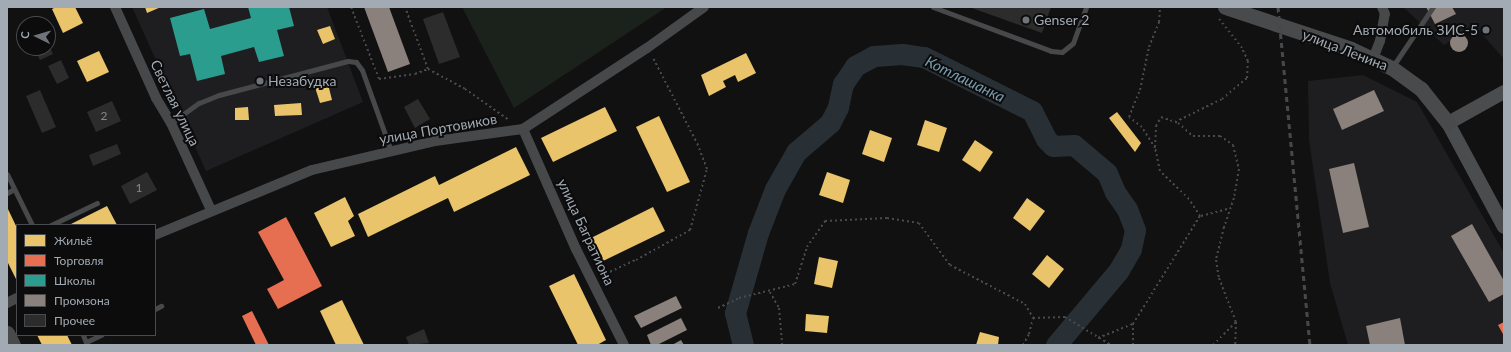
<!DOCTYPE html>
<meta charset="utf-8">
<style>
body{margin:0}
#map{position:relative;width:1511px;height:352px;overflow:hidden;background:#111112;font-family:Lato,sans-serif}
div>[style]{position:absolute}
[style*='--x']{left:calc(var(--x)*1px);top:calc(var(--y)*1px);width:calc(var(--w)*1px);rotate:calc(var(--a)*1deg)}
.built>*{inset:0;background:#1e1e20}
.green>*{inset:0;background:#1b221c}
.homes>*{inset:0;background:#e9c46a}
.shops>*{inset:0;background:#e76f51}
.schools>*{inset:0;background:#2a9d8f}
.industry>*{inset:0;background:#8a817c}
.round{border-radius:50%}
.river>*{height:21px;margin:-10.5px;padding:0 10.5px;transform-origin:10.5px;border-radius:10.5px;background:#283035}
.building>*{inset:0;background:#2c2c2d}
.path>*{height:2px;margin-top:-1px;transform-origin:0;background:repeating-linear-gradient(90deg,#47494c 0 2px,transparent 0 5px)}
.lane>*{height:5px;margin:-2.5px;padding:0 2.5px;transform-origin:2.5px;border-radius:2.5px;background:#46484a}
.street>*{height:10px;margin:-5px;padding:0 5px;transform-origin:5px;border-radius:5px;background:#46484a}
.secondary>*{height:14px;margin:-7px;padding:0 7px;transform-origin:7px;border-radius:7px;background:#4a4c4e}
.primary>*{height:15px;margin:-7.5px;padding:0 7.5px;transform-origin:7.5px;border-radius:7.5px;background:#484a4c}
.rail>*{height:3px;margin-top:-1.5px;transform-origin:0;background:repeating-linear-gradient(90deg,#46484a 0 5px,transparent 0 9px)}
.dots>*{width:11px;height:11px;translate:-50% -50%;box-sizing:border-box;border:2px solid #0c0c0d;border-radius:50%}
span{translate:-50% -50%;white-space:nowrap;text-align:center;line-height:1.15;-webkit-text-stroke:4px #0c0c0d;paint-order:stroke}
.number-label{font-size:12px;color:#848a92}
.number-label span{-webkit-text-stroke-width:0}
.poi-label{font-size:14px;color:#a2aab3}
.left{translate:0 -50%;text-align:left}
.right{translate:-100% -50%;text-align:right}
.street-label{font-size:14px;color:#a2aab3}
.water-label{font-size:15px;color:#799dae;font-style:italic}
.frame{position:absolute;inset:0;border:8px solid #a2aab3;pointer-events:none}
.legend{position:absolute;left:16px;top:224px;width:140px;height:112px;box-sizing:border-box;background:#0c0c0d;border:1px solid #484b4f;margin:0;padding:5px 7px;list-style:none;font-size:12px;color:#a2aab3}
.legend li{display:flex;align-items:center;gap:8px;height:20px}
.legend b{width:20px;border:1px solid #484b4f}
.north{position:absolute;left:16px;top:16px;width:40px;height:40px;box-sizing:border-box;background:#0c0c0d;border:1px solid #484b4f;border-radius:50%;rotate:275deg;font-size:11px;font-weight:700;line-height:16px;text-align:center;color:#a2aab3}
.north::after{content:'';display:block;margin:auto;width:14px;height:18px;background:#6f747b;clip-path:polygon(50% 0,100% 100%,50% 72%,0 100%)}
</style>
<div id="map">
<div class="built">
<div style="clip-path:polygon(132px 7px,327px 7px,363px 102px,206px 171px)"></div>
<div style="clip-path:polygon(1403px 7px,1504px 7px,1504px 59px,1475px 26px,1444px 45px)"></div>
<div style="clip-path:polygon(1363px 75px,1417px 102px,1504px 253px,1504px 345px,1348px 345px,1330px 283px,1309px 140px,1308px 81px)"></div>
</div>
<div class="green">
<div style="clip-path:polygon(462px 7px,667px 7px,514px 108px)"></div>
</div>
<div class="homes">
<div style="clip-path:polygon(56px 7px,75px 7px,83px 23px,63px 33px,52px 9px)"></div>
<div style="clip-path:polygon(145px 7px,161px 7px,147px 13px)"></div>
<div style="clip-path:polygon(330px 26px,335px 39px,323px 44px,317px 30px)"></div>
<div style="clip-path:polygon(99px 51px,109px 72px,87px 82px,77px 61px)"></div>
<div style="clip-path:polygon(746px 53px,756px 73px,738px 82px,735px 75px,723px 81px,726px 87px,709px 96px,701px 75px)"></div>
<div style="clip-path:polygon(327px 80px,332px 100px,320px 103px,314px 84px)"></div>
<div style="clip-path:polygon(301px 103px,302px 115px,275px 116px,274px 105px)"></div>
<div style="clip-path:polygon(248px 107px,249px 120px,235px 120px,235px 108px)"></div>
<div style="clip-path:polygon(605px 107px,617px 131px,553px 162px,541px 138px)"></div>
<div style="clip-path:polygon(1117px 112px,1141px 143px,1135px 152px,1109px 118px)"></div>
<div style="clip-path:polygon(659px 116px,690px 182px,667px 192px,636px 127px)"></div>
<div style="clip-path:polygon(925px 120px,947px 128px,939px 152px,917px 145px)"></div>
<div style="clip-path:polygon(870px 130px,892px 138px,884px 162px,862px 154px)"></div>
<div style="clip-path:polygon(975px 140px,993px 152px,980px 172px,962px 160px)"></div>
<div style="clip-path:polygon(516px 147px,530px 175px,454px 212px,448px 198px,368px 237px,358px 214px,435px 176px,439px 185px)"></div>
<div style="clip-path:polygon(827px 172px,850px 180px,843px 203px,819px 195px)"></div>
<div style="clip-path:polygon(345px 197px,354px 216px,348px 221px,355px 236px,331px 247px,314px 213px)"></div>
<div style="clip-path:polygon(1027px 198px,1045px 211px,1030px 231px,1013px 218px)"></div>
<div style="clip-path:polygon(107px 206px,117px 225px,69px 225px)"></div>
<div style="clip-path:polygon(7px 207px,17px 228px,16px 279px,7px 261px)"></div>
<div style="clip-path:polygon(653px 207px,665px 231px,601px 262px,589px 239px)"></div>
<div style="clip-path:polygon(1047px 255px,1064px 269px,1049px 288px,1032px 274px)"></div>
<div style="clip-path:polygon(819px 257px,838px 261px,832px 288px,814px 284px)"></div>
<div style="clip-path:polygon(574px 274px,606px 340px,597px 345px,578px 345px,549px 286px)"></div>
<div style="clip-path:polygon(342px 300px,364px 345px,336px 345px,320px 311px)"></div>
<div style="clip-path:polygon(806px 314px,829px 316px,827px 333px,805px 331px)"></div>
<div style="clip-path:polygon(980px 332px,999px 337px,998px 345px,976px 345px)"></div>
<div style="clip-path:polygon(37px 335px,67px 335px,72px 345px,42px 345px)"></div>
</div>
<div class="shops">
<div style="clip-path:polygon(286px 217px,322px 286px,278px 309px,267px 289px,284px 280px,258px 232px)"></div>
<div style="clip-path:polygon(252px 311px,269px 345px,256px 345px,242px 316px)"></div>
<div style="clip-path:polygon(1504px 322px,1504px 336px,1498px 325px)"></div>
</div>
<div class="schools">
<div style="clip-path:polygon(248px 7px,289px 7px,294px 26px,277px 30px,284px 56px,259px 62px,254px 47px,221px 56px,225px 74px,197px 81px,190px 54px,180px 56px,170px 18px,204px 9px,210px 29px,251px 18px)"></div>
</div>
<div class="industry">
<div style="clip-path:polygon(364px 7px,389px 7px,410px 64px,388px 72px)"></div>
<div style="clip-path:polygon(1426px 7px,1452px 7px,1456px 14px,1435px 24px)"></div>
<div class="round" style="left:1450px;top:34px;width:18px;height:18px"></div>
<div style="clip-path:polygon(1374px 90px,1384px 111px,1342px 130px,1333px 109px)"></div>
<div style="clip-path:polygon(1354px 163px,1369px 227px,1343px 233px,1329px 169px)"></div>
<div style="clip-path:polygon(1472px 224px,1504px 281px,1504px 294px,1489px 302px,1451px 236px)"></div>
<div style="clip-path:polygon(676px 296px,682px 308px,641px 328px,634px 316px)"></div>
<div style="clip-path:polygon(681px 318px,687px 330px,657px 345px,651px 345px,647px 335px)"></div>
<div style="clip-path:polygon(1400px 318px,1405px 345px,1370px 345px,1366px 326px)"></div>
<div style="clip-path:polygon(681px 340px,684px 345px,672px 345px)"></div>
</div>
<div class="river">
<div style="--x:743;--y:345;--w:33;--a:-104"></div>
<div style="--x:735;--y:313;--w:83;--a:-74"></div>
<div style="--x:758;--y:233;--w:47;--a:-68.9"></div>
<div style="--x:775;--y:189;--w:43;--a:-60.4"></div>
<div style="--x:796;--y:152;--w:45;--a:-40.5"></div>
<div style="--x:830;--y:123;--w:18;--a:-63"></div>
<div style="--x:838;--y:107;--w:24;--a:-78"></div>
<div style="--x:843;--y:84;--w:22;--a:-56"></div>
<div style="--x:855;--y:66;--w:21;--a:-28"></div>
<div style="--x:874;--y:56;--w:28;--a:-4"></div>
<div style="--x:902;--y:54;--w:22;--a:8"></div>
<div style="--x:924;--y:57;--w:121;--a:26.6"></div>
<div style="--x:1032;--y:111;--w:31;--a:63"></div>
<div style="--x:1046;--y:139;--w:10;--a:45"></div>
<div style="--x:1053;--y:146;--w:21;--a:-3"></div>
<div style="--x:1074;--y:145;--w:43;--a:40.3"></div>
<div style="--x:1107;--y:173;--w:21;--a:67"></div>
<div style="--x:1115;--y:192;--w:21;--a:55"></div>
<div style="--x:1127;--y:209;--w:22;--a:69"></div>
<div style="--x:1135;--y:230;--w:19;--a:102"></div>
<div style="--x:1131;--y:249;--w:24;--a:120"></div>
<div style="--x:1119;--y:270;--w:98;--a:130"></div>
</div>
<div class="building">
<div style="clip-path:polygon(969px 7px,1051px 7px,1042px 33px)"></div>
<div style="clip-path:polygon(443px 12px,460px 57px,439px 64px,423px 19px)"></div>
<div style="clip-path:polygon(48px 43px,53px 54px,40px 60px,34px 48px,48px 48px)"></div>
<div style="clip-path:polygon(61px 60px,69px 78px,57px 84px,48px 66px)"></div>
<div style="clip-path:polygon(40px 90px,56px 127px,42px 133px,26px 96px)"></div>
<div style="clip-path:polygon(418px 99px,430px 119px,415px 128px,404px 107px)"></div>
<div style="clip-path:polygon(112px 101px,121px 121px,96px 132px,87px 112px)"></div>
<div style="clip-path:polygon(117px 144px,121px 154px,93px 166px,89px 155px)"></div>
<div style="clip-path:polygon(147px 172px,157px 190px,130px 204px,121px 186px)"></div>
<div style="clip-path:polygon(424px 329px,429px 343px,409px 345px,406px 337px)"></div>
</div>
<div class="path">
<div style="--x:351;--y:7;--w:77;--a:68.7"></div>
<div style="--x:379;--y:79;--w:36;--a:-8"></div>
<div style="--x:415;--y:74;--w:14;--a:-21"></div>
<div style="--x:428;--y:69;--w:66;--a:-110.4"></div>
<div style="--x:428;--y:69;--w:42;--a:28.4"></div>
<div style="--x:465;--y:89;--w:54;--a:35.2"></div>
<div style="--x:1175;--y:122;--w:52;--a:-26.1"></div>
<div style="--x:1222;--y:99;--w:33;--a:-40"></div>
<div style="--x:1247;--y:78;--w:17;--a:-87"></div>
<div style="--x:1248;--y:61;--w:14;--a:-115"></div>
<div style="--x:1242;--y:48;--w:37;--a:-128"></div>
<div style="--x:1155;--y:147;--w:21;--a:-87"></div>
<div style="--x:1156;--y:126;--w:10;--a:-61"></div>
<div style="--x:1161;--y:117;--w:18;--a:19"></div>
<div style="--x:1178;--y:123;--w:20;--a:41"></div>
<div style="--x:1193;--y:136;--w:27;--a:0"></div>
<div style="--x:1220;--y:136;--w:16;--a:35"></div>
<div style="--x:1233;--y:145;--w:25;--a:76"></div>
<div style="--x:1239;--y:169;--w:29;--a:100"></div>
<div style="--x:1234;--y:198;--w:31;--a:109"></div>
<div style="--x:1224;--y:227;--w:34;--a:104"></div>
<div style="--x:1216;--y:260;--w:18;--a:81"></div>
<div style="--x:1219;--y:278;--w:47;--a:68.9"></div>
<div style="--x:1201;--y:216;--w:31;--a:-15"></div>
<div style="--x:601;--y:276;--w:38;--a:-25"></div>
<div style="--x:636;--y:260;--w:62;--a:-29.1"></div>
<div style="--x:690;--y:230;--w:63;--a:-74.4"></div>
<div style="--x:707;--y:169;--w:26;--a:-111"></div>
<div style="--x:698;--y:145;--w:100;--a:-117.3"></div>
<div style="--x:770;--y:292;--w:18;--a:61"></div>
<div style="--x:779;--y:308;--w:37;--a:85"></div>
<div style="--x:718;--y:308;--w:23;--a:-25"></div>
<div style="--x:739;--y:298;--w:58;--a:-14"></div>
<div style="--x:795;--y:284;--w:39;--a:-72"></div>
<div style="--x:807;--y:247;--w:32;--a:-55"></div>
<div style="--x:825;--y:221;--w:62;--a:-2.8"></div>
<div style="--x:887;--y:218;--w:32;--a:9"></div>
<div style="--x:919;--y:223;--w:52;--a:53.6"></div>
<div style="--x:950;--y:265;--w:85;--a:27.5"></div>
<div style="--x:1025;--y:304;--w:16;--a:60"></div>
<div style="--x:1098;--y:338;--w:38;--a:-22"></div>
<div style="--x:1023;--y:345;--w:13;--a:-61"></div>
<div style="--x:1029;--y:334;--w:16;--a:-76"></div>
<div style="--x:1033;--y:318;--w:32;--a:-2"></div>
<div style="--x:1065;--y:317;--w:54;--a:31.3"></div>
<div style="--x:1133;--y:345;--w:21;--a:-90"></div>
<div style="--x:1133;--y:324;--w:127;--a:-58.2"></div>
<div style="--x:1200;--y:216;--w:20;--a:-123"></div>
<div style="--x:1189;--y:199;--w:40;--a:-136"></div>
<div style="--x:1160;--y:171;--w:24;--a:-102"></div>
<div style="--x:1155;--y:148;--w:25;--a:-122"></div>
<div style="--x:1142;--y:127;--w:16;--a:-142"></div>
<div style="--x:1129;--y:117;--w:29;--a:-68"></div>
<div style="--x:1140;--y:90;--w:44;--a:-78.2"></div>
<div style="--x:1149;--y:47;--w:27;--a:-68"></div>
<div style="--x:1159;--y:22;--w:15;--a:-86"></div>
<div style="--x:1213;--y:345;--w:33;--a:-45"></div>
<div style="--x:1236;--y:322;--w:23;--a:92"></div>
</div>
<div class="lane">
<div style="--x:933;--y:7;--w:126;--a:20.4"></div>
<div style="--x:1051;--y:51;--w:11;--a:5"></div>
<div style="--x:1062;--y:52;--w:14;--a:-39"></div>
<div style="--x:1073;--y:43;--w:38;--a:-70"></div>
<div style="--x:1393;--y:66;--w:71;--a:-55.9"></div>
<div style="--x:171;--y:123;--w:34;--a:-36"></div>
<div style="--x:199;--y:103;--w:22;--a:-22"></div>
<div style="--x:219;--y:95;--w:133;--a:-14.8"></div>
<div style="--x:348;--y:61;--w:8;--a:7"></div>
<div style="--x:356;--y:62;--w:10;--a:53"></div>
<div style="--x:362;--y:70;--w:86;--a:70.3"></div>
<div style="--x:7;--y:174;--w:57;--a:63.9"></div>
<div style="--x:7;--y:193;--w:8;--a:-30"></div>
<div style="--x:51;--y:225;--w:51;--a:-25.6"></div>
<div style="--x:155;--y:309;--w:7;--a:-27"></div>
<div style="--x:83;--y:335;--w:11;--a:68"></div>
<div style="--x:86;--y:342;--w:17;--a:-25"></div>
</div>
<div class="street">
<div style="--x:115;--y:7;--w:100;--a:65.7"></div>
<div style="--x:156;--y:98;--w:29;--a:59"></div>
<div style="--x:171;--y:123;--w:96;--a:65.3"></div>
<div style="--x:1373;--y:59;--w:19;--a:-69"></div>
<div style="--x:1380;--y:41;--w:27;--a:-80"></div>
<div style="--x:1385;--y:14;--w:8;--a:-113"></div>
<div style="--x:523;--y:129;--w:131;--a:66.2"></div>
<div style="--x:576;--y:249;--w:107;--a:63.4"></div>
<div style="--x:155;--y:235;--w:170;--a:-22.5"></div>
<div style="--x:312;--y:170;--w:126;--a:-13.3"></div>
<div style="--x:435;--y:141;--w:89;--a:-7.8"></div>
<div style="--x:523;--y:129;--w:148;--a:-33.2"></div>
<div style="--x:647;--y:48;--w:70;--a:-35.7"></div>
<div style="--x:7;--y:303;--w:11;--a:-27"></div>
</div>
<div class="secondary">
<div style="--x:1504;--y:92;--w:64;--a:151"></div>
<div style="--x:1448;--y:123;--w:118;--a:61.7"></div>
</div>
<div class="primary">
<div style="--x:1225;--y:7;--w:133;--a:18.4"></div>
<div style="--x:1351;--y:49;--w:45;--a:24.9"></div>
<div style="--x:1392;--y:68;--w:36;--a:36"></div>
<div style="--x:1421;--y:89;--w:43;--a:51.5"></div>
<div style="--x:7;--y:333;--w:13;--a:63"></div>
</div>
<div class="rail">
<div style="--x:1278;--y:7;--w:340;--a:84.6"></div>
</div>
<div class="dots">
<div style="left:1026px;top:20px;background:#6f747b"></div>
<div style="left:1486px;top:30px;background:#6f747b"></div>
<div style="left:260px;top:81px;background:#6f747b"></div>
</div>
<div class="number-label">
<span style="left:104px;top:116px">2</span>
<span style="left:139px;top:188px">1</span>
</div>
<div class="poi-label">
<span class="left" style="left:1034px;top:20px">Genser 2</span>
<span class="right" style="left:1478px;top:30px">Автомобиль ЗИС-5</span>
<span class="left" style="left:268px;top:81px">Незабудка</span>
</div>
<div class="street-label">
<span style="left:1345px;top:50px;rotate:21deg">улица Ленина</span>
<span style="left:175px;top:103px;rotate:64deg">Светлая улица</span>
<span style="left:438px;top:129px;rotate:-10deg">улица Портовиков</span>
<span style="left:586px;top:232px;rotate:65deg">улица Багратиона</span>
</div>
<div class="water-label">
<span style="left:965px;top:79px;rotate:26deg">Котлашанка</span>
</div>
<div class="frame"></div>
<ul class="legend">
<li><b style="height:11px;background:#e9c46a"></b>Жильё</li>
<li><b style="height:11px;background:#e76f51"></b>Торговля</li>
<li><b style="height:11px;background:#2a9d8f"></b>Школы</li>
<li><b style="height:11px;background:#8a817c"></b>Промзона</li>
<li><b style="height:11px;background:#2c2c2d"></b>Прочее</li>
</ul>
<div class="north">С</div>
</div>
